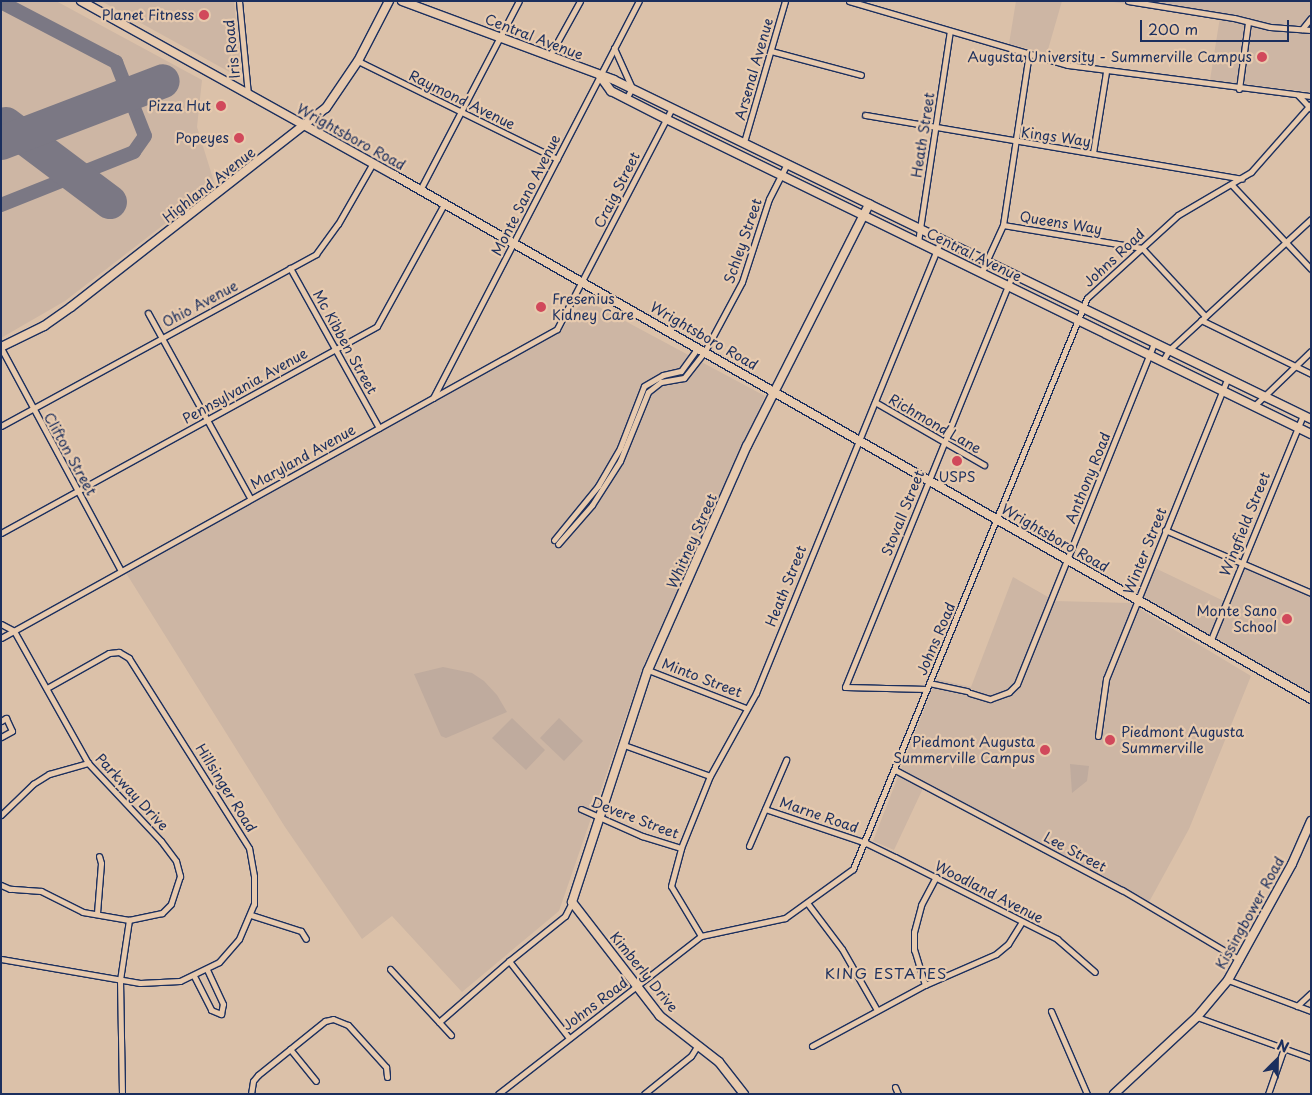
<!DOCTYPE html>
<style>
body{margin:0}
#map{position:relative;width:1312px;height:1095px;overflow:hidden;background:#dbc1a9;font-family:"Playpen Sans",sans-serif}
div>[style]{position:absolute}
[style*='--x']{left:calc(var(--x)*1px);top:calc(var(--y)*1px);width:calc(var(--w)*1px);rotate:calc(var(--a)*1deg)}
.built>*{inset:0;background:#cdb6a4}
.green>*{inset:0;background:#bfab9e}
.taxiway>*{height:14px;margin:-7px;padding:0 7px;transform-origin:7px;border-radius:7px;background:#7b7884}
.runway>*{height:34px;margin:-17px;padding:0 17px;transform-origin:17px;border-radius:17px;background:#7b7884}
.roads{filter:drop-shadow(1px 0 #1b2f5e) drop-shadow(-1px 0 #1b2f5e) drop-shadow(0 1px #1b2f5e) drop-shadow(0 -1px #1b2f5e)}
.street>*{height:5px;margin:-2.5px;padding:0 2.5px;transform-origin:2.5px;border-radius:2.5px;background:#e7caae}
.secondary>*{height:8px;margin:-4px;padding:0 4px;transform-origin:4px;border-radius:4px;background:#e7caae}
.dots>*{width:14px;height:14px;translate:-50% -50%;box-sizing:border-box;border:2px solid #e7caae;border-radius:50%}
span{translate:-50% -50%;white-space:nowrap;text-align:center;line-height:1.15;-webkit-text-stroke:4.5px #e7caae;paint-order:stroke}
.poi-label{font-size:14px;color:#1b2f5e}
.right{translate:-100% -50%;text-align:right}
.left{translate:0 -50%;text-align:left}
.street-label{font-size:14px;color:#1b2f5e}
.neighbourhood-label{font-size:15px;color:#1b2f5e;letter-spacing:1px}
.frame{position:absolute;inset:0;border:2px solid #1b2f5e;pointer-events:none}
.north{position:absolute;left:1252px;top:1035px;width:50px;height:50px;-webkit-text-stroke:4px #e7caae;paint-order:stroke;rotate:23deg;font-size:14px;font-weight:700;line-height:20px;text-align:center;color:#1b2f5e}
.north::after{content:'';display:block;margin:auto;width:18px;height:22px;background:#1b2f5e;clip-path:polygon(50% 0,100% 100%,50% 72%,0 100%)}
.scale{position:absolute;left:1140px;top:20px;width:149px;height:22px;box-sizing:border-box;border:2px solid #1b2f5e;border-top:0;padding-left:6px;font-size:15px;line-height:18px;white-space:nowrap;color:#1b2f5e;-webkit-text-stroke:4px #e7caae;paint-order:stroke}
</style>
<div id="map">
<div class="built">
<div style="clip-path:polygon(1px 1px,56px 1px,202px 80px,197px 127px,215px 185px,65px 301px,1px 338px)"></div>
<div style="clip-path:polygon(101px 1px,234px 1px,241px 70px,235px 75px)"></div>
<div style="clip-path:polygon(1016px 1px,1062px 1px,1047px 53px,1009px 44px)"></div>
<div style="clip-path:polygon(1106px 1px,1311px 1px,1311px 25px,1307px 33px,1311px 34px,1311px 92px,1210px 80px,1220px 17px)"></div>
<div style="clip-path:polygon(584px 299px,765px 396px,645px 662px,559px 911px,462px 992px,392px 916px,362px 939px,285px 827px,126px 573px,560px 332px)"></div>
<div style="clip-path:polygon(1243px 567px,1311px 596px,1311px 694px,1142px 598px,1155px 568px,1228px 603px)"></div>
<div style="clip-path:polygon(1013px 577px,1055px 601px,1130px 603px,1251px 676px,1189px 829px,1149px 902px,926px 782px,894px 850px,873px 841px,936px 679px,971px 687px)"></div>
</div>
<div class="green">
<div style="clip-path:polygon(443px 667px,472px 673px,484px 681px,497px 695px,507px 712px,446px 738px,441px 736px,414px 674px)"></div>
<div style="clip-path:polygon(512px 718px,545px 750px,526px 770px,492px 738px)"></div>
<div style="clip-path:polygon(559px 718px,583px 741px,564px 761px,540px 738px)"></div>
<div style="clip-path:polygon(1070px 764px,1089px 766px,1087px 781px,1072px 793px)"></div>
</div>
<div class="taxiway">
<div style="--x:1;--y:2;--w:130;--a:27.6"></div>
<div style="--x:116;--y:62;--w:79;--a:68.6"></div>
<div style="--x:145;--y:136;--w:19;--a:125"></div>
<div style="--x:134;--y:152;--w:143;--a:158.3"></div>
</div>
<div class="runway">
<div style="--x:6;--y:124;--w:130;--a:36.9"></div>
<div style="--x:1;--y:143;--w:173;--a:-20.9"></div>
</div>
<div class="roads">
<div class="street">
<div style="--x:239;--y:1;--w:93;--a:84.5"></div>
<div style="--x:849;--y:1;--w:228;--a:16.3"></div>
<div style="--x:1068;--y:65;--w:245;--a:7.3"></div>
<div style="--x:1128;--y:1;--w:107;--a:9.1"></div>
<div style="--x:1234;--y:18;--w:37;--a:14"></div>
<div style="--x:1270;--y:27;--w:41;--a:4.2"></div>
<div style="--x:1302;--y:29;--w:14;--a:-51"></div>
<div style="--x:614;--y:48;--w:44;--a:65.8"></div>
<div style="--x:632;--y:88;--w:13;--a:119"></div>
<div style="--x:771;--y:51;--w:93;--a:14.9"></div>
<div style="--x:549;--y:57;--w:64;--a:-61"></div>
<div style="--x:358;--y:61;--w:222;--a:26.2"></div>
<div style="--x:1239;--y:89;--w:68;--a:-82.3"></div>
<div style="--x:1298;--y:95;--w:19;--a:47"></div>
<div style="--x:865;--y:115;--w:382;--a:9.6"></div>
<div style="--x:744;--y:142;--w:147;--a:-73.8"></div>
<div style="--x:1093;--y:153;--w:82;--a:-80.9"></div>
<div style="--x:1232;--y:185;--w:115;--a:46.8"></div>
<div style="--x:420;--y:190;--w:213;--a:-62.4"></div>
<div style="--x:1003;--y:225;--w:141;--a:9.4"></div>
<div style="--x:1142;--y:248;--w:93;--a:47.2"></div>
<div style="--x:918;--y:242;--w:213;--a:-81.4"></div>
<div style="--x:290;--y:268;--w:183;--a:60.9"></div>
<div style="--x:981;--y:273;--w:53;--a:-65.4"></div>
<div style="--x:1003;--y:225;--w:173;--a:-81.4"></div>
<div style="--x:148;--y:313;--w:211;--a:61.1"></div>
<div style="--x:1201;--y:320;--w:123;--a:26.1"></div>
<div style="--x:1;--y:348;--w:253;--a:61.7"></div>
<div style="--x:1162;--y:362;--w:14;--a:-60"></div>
<div style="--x:1169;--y:350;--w:193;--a:-42.7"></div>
<div style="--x:433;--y:398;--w:447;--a:-62.6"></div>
<div style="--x:875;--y:402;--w:126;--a:30"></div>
<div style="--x:1254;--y:406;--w:79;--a:-44"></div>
<div style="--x:1;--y:426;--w:359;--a:-28.6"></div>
<div style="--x:316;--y:254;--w:37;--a:-54"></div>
<div style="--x:338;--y:224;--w:70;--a:-60.2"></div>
<div style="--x:1165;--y:530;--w:159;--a:23.3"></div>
<div style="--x:1;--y:533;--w:429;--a:-28.8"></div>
<div style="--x:377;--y:326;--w:139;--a:-61.2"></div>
<div style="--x:554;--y:540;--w:70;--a:-50.8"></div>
<div style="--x:598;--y:486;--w:44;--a:-59.9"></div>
<div style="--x:620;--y:448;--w:66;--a:-68.8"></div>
<div style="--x:644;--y:386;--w:22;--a:-30"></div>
<div style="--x:663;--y:375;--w:18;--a:-13"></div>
<div style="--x:681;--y:371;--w:29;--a:-54"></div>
<div style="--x:558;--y:544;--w:52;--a:-48.9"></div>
<div style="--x:592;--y:505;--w:52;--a:-57.5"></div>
<div style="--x:620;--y:461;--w:74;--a:-67.9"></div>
<div style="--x:648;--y:392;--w:16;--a:-38"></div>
<div style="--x:661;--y:382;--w:23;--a:-10"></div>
<div style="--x:684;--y:378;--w:34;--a:-52"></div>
<div style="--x:705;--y:351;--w:78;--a:-61.8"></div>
<div style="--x:742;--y:282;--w:87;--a:-72"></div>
<div style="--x:769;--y:199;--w:39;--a:-63"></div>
<div style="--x:1;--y:624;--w:15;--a:28"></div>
<div style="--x:14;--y:631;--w:151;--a:60.7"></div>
<div style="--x:88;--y:763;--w:107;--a:46.9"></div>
<div style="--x:161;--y:841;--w:25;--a:53"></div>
<div style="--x:176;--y:861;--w:16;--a:75"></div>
<div style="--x:180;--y:876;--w:29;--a:108"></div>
<div style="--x:171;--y:904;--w:13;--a:135"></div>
<div style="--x:162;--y:913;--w:34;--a:168"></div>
<div style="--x:129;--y:920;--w:47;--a:-170.1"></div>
<div style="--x:83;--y:912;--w:47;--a:-153.4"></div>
<div style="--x:41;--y:891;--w:31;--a:-176"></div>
<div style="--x:10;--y:889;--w:10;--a:-156"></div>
<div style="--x:1;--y:638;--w:636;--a:-29.06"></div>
<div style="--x:557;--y:329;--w:249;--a:-62.5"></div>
<div style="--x:1210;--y:642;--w:245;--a:-67.7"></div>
<div style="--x:648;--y:670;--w:105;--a:21.2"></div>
<div style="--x:929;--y:683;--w:39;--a:12"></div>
<div style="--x:927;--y:689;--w:82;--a:-178.6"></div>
<div style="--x:845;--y:687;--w:447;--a:-67.9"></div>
<div style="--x:970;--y:693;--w:21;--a:17"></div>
<div style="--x:990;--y:699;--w:20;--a:-20"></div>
<div style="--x:1009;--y:692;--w:11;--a:-45"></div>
<div style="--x:1017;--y:684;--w:367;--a:-68.1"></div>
<div style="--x:1;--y:721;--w:6;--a:-31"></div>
<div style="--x:6;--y:718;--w:14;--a:65"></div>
<div style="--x:12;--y:731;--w:13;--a:151"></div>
<div style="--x:1098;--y:736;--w:58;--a:-82"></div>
<div style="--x:1106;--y:679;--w:323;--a:-68"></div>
<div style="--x:624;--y:745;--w:91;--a:19.8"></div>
<div style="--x:895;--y:770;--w:257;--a:27.9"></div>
<div style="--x:1122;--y:890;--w:137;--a:30.7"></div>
<div style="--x:581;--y:809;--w:67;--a:23.9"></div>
<div style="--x:642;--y:836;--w:41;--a:17.1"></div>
<div style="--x:765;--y:809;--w:107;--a:18.6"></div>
<div style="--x:866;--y:843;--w:32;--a:26"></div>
<div style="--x:895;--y:857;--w:182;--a:26.8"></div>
<div style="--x:1057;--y:939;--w:50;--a:41"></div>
<div style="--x:1;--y:815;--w:45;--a:-44.1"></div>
<div style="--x:33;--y:784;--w:19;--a:-32"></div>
<div style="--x:49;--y:774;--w:41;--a:-15.8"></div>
<div style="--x:749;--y:846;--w:94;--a:-66.7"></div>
<div style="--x:808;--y:904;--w:56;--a:52.9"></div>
<div style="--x:842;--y:949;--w:70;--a:60.2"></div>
<div style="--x:97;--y:913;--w:50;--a:-85.4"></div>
<div style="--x:101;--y:863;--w:7;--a:-106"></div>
<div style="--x:251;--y:915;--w:52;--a:17.7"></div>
<div style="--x:301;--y:931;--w:9;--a:58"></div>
<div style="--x:701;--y:936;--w:58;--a:-121"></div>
<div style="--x:671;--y:886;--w:39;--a:-75"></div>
<div style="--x:681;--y:848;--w:78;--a:-68.1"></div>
<div style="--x:710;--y:776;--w:95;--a:-61"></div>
<div style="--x:756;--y:693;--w:490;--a:-67.8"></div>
<div style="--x:1;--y:959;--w:141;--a:9.8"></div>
<div style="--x:140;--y:983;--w:40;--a:-2.9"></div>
<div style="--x:180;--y:981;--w:43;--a:-26"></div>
<div style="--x:219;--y:962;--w:30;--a:-49"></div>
<div style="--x:239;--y:939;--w:38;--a:-67"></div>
<div style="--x:254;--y:904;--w:28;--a:-90"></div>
<div style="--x:254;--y:876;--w:28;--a:-100"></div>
<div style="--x:249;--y:848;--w:225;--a:-122.3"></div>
<div style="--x:129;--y:658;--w:12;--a:-149"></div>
<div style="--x:119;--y:652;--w:10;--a:174"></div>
<div style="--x:109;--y:653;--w:71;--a:150.6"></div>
<div style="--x:390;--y:969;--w:90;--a:47.3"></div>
<div style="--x:194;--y:976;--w:38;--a:63"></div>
<div style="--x:211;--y:1010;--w:11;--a:22"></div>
<div style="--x:221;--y:1014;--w:10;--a:-79"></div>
<div style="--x:223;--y:1004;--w:38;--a:-115"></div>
<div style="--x:1228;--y:980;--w:89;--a:20.5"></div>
<div style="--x:925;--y:985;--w:37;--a:-107"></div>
<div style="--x:914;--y:950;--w:18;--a:-90"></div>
<div style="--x:914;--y:932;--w:28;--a:-75"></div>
<div style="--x:921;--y:905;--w:32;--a:-62"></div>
<div style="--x:1297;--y:1006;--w:19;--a:-43"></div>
<div style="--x:1051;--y:1011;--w:90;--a:66.6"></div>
<div style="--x:1197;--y:1017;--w:121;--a:19.8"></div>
<div style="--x:439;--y:1022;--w:93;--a:-41.1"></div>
<div style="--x:569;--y:1038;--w:98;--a:-127.9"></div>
<div style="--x:509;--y:961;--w:72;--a:-38.8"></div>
<div style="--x:565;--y:916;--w:16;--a:-63"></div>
<div style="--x:812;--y:1046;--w:128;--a:-28.4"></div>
<div style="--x:925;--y:985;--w:77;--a:-23.6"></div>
<div style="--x:996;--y:954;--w:16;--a:-40"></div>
<div style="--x:1008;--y:944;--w:26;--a:-58"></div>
<div style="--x:290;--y:1049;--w:41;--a:50.9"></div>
<div style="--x:895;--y:1087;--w:8;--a:67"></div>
<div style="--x:122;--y:1094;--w:114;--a:-91"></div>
<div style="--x:120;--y:980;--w:61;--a:-81.5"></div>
<div style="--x:251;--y:1094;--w:13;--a:-81"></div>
<div style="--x:253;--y:1081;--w:8;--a:-50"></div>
<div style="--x:258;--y:1075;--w:86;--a:-38.9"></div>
<div style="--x:325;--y:1021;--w:8;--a:-14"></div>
<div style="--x:333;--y:1019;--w:16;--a:22"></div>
<div style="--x:348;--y:1025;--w:57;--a:47.9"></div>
<div style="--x:386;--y:1067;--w:10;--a:84"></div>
<div style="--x:498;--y:1094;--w:257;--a:-37.9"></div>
<div style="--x:701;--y:936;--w:86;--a:-12.1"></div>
<div style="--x:785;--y:918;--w:84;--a:-35.8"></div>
<div style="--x:853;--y:869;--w:617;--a:-67.72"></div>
<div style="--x:1087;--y:298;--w:123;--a:-42.4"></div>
<div style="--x:1178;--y:215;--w:85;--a:-30.5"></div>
<div style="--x:1251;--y:172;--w:91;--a:-48.6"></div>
<div style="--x:644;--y:1094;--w:60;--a:-39"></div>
<div style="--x:691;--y:1056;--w:13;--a:-58"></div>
<div style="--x:1268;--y:1094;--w:49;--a:-70.8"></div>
</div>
<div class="secondary">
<div style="--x:81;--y:1;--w:358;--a:29.1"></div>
<div style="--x:394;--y:175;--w:1056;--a:29.74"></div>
<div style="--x:402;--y:1;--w:226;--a:20.4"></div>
<div style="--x:614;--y:80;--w:775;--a:25.94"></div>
<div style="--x:600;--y:76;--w:19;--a:54"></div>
<div style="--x:611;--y:91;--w:62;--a:27"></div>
<div style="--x:666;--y:119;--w:718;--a:26.03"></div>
<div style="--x:1;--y:347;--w:48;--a:-26"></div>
<div style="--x:44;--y:326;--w:33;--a:-35"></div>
<div style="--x:71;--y:307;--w:323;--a:-38"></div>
<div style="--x:326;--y:108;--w:57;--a:-55.8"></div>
<div style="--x:358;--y:61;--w:68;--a:-62.7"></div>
<div style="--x:744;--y:1094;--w:41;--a:-128"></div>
<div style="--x:719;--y:1062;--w:75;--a:-142.1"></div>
<div style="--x:660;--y:1016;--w:144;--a:-127.7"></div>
<div style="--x:572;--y:902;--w:244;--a:-71.9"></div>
<div style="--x:648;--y:670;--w:245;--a:-66.2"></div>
<div style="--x:747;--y:446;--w:271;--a:-63.2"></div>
<div style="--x:1114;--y:1094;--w:113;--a:-42.9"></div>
<div style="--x:1197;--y:1017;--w:48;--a:-50"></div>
<div style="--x:1228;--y:980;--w:132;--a:-61.1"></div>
<div style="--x:1292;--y:864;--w:47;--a:-66.2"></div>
</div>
</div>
<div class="dots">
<div style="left:204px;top:15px;background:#d1495b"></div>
<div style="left:1262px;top:57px;background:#d1495b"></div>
<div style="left:221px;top:106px;background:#d1495b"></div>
<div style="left:239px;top:138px;background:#d1495b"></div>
<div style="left:541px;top:307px;background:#d1495b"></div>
<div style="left:957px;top:461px;background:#d1495b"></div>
<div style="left:1287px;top:619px;background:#d1495b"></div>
<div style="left:1110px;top:740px;background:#d1495b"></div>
<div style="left:1045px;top:750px;background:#d1495b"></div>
</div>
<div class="poi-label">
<span class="right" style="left:194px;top:15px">Planet Fitness</span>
<span class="right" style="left:1252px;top:57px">Augusta University - Summerville Campus</span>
<span class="right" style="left:211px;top:106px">Pizza Hut</span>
<span class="right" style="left:229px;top:138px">Popeyes</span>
<span class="left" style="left:552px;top:307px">Fresenius<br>Kidney Care</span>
<span style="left:957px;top:477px">USPS</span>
<span class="right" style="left:1277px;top:619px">Monte Sano<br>School</span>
<span class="left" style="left:1121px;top:740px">Piedmont Augusta<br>Summerville</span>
<span class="right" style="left:1035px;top:750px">Piedmont Augusta<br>Summerville Campus</span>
</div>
<div class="street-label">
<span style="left:534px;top:37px;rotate:21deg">Central Avenue</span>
<span style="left:232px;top:49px;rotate:-96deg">Iris Road</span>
<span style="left:754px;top:69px;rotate:-74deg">Arsenal Avenue</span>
<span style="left:462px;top:100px;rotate:26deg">Raymond Avenue</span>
<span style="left:923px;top:135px;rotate:-81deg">Heath Street</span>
<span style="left:351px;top:137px;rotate:29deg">Wrightsboro Road</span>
<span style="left:1056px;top:137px;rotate:8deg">Kings Way</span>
<span style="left:209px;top:185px;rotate:-38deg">Highland Avenue</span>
<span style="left:617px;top:190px;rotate:-63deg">Craig Street</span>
<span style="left:526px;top:195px;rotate:-63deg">Monte Sano Avenue</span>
<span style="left:1061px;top:223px;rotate:9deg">Queens Way</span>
<span style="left:743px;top:241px;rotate:-71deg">Schley Street</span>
<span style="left:974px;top:255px;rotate:26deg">Central Avenue</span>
<span style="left:1114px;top:258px;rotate:-43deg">Johns Road</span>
<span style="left:200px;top:304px;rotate:-28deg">Ohio Avenue</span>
<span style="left:704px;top:336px;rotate:30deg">Wrightsboro Road</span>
<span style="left:345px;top:342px;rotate:61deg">Mc Kibben Street</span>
<span style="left:245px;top:386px;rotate:-29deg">Pennsylvania Avenue</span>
<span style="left:935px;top:424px;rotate:30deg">Richmond Lane</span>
<span style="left:70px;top:454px;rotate:61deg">Clifton Street</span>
<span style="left:303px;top:457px;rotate:-29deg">Maryland Avenue</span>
<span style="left:1088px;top:478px;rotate:-68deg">Anthony Road</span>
<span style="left:903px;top:513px;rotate:-68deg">Stovall Street</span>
<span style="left:1245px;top:524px;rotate:-68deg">Wingfield Street</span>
<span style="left:1055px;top:538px;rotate:30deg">Wrightsboro Road</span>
<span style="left:692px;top:541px;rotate:-66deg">Whitney Street</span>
<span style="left:1145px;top:551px;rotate:-68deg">Winter Street</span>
<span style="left:786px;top:586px;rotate:-68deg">Heath Street</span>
<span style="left:936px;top:639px;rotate:-67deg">Johns Road</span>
<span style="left:702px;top:678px;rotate:21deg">Minto Street</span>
<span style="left:226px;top:788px;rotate:58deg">Hillsinger Road</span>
<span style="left:132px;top:792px;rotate:47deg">Parkway Drive</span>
<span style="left:819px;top:815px;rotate:19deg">Marne Road</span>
<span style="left:635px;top:818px;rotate:21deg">Devere Street</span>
<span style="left:1075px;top:852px;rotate:28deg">Lee Street</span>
<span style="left:989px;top:892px;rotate:27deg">Woodland Avenue</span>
<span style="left:1250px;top:913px;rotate:-61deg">Kissingbower Road</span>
<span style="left:644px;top:972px;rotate:51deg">Kimberly Drive</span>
<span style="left:595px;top:1004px;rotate:-37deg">Johns Road</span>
</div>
<div class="neighbourhood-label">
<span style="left:886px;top:973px">KING ESTATES</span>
</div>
<div class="frame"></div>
<div class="north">N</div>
<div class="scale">200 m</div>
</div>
